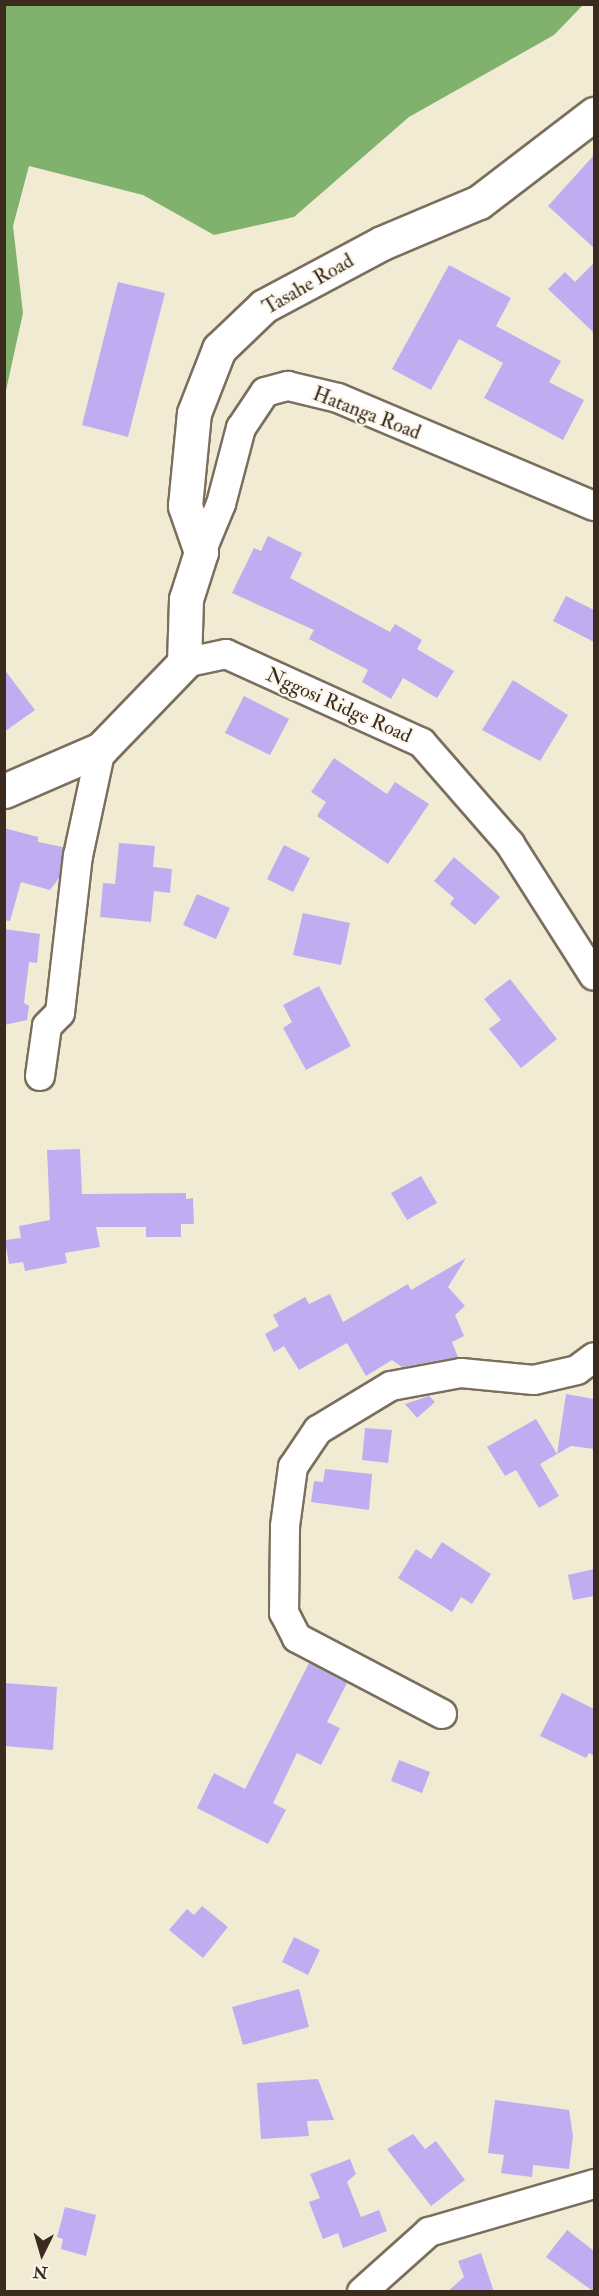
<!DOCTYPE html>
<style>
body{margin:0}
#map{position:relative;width:599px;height:2296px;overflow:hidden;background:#f2ebd4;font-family:"IM FELL Double Pica",serif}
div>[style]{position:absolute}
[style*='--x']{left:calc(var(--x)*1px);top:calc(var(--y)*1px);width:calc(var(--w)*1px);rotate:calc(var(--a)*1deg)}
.forest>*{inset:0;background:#80b26d}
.building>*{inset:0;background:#bfadf1}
.roads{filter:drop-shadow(2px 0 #7b6e5e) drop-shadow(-2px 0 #7b6e5e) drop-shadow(0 2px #7b6e5e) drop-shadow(0 -2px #7b6e5e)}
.minor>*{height:28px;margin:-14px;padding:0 14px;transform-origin:14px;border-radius:14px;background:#fff}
.tertiary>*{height:33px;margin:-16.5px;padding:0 16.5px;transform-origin:16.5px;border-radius:16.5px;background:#fff}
span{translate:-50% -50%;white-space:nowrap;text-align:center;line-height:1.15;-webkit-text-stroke:4.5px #fbf7ec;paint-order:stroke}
.street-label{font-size:20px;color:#3b2a1e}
.frame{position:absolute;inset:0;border:6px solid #3b2a1e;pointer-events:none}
.north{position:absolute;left:12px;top:2224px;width:60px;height:60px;-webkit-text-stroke:4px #fbf7ec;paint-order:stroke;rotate:185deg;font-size:16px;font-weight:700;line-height:24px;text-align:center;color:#3b2a1e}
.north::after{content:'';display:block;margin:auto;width:21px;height:27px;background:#3b2a1e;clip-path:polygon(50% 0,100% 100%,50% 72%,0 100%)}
</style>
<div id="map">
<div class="forest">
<div style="clip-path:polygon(5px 4px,583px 4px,583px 5px,554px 35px,409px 117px,294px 217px,214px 235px,143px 195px,29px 166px,13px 226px,23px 313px,5px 395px)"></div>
</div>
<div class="building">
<div style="clip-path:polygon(594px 155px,594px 248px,548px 206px)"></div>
<div style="clip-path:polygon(594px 263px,594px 333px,548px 289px,565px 272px,575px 282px)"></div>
<div style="clip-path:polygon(449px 265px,511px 298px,496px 326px,561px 361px,549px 382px,584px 400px,563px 440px,484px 398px,503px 363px,459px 339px,431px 390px,392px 369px)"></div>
<div style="clip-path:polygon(118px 282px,165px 293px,128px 437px,82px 425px)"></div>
<div style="clip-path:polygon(268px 536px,302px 553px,290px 578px,390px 632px,395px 624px,422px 640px,417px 649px,454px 671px,437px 698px,403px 678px,391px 699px,362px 682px,368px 670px,309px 639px,314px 630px,232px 593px,254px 548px,261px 551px)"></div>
<div style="clip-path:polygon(566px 596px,594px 610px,594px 642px,553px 621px)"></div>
<div style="clip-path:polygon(4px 669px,35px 710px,4px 732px)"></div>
<div style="clip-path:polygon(513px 680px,568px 715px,540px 761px,482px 730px)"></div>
<div style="clip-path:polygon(244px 696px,289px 719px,270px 755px,225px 733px)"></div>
<div style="clip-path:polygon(334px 758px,387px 794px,395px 782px,429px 804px,388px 864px,317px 816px,326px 802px,311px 792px)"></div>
<div style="clip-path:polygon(4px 828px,38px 837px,38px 842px,63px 847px,59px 878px,50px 890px,21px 882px,10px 921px,4px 920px)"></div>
<div style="clip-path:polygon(119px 843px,155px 846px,153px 867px,172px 869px,170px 893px,154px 891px,151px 922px,100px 917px,103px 883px,115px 884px)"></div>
<div style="clip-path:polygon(284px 845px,310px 858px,293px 892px,267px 879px)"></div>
<div style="clip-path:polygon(454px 857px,500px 897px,475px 925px,450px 904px,454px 898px,434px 881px)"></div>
<div style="clip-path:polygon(197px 894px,230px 908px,216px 939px,183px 925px)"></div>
<div style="clip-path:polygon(303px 913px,350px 923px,341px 965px,293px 955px)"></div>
<div style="clip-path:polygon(4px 929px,40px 934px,37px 963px,29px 962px,24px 1003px,29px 1006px,27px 1020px,4px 1025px)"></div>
<div style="clip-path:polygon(510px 979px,557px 1039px,521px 1068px,489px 1029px,501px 1020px,484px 999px)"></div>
<div style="clip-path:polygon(319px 986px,351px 1046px,306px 1070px,283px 1028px,292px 1022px,283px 1005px)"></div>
<div style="clip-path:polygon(80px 1149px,82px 1194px,186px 1193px,186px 1199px,193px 1198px,194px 1224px,181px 1224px,181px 1237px,146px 1237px,146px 1227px,96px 1227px,100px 1247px,65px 1253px,67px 1263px,25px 1271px,23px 1262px,9px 1264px,5px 1240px,21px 1238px,19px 1226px,50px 1220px,47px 1150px)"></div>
<div style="clip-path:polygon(421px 1176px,437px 1203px,407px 1220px,391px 1193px)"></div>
<div style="clip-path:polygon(466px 1258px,448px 1287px,465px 1306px,455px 1315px,464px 1336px,452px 1342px,458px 1357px,402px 1367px,392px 1360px,366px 1376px,347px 1343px,299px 1370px,284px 1346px,274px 1352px,265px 1334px,279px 1326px,273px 1315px,305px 1297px,309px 1304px,330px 1294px,343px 1322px,408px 1284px,411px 1290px)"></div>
<div style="clip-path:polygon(566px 1394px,594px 1399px,594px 1449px,571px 1446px,540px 1464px,559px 1496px,539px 1508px,516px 1470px,505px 1476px,487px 1447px,536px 1419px,557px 1454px)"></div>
<div style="clip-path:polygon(429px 1396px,435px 1402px,417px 1418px,405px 1404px)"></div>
<div style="clip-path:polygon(365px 1428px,392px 1430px,388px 1463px,362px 1460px)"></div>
<div style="clip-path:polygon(325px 1469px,372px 1474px,369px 1510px,311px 1502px,314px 1481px,323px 1482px)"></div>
<div style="clip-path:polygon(442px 1542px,491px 1574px,472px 1604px,461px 1597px,452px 1612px,398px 1578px,416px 1549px,431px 1559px)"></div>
<div style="clip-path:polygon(594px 1569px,594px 1596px,573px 1600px,568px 1575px)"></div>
<div style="clip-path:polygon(309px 1663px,347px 1683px,327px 1722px,340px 1728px,321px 1765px,297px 1753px,273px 1803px,286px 1810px,268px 1844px,197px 1808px,214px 1773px,245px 1789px)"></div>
<div style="clip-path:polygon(4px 1683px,57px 1687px,53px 1750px,4px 1746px)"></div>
<div style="clip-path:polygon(562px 1693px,594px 1709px,594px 1756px,589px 1753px,586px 1758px,540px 1736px)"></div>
<div style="clip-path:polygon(399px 1760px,430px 1772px,422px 1793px,391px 1781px)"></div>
<div style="clip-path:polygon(202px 1906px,228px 1927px,203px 1958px,169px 1930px,187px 1909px,194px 1915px)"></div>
<div style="clip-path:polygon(294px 1937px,320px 1950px,308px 1975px,282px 1962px)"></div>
<div style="clip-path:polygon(299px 1989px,309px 2027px,243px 2045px,232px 2007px)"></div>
<div style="clip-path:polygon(318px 2079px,334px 2120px,307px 2121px,309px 2136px,261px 2139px,257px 2083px)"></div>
<div style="clip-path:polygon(495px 2100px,569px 2110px,573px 2136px,569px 2169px,533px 2165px,532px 2177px,501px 2173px,504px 2155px,488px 2153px)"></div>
<div style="clip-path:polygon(413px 2134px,425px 2149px,436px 2141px,465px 2180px,431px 2206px,387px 2149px)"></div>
<div style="clip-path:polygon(350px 2159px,356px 2174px,347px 2182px,361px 2217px,379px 2210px,387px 2231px,343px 2248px,338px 2233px,323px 2239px,309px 2202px,320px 2198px,310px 2174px)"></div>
<div style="clip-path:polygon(65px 2207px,96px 2215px,86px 2256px,61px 2249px,63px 2239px,57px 2237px)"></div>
<div style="clip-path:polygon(567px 2230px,594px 2251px,594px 2292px,546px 2257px)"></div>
<div style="clip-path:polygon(481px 2253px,494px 2292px,447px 2292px,464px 2277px,458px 2261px)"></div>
</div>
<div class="roads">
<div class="minor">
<div style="--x:201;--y:552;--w:52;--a:-67.4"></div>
<div style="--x:221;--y:504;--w:79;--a:-75.3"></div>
<div style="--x:241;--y:428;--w:43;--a:-56.3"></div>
<div style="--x:265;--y:392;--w:24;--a:-15"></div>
<div style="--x:288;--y:386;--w:51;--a:13.5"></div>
<div style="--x:338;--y:398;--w:278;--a:22.9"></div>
<div style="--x:184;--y:663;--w:43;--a:-12.1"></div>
<div style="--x:226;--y:654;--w:215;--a:24.4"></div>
<div style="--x:422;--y:743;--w:134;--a:48.9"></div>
<div style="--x:510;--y:844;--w:156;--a:57.5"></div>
<div style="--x:40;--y:1076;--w:50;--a:-82"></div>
<div style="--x:47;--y:1026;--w:18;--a:-45"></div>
<div style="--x:60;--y:1013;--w:158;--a:-83.5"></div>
<div style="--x:78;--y:856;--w:109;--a:-77.9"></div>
<div style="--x:442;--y:1714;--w:164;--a:-152.3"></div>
<div style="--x:297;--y:1638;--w:28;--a:-117"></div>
<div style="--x:284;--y:1613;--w:87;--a:-89.3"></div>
<div style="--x:285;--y:1526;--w:60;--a:-82.3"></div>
<div style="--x:293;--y:1467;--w:45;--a:-56"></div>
<div style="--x:318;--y:1430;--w:85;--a:-31.1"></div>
<div style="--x:391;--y:1386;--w:71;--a:-10.5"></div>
<div style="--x:461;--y:1373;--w:73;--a:5.5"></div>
<div style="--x:534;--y:1380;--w:44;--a:-13.1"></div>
<div style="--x:577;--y:1370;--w:21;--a:-37"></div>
<div style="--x:362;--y:2292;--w:90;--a:-41.8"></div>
<div style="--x:429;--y:2232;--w:172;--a:-16.2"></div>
</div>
<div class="tertiary">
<div style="--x:4;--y:791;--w:106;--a:-23.4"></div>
<div style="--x:101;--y:749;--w:120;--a:-46"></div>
<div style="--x:184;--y:663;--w:64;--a:-88.2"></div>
<div style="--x:186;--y:599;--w:49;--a:-72.3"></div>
<div style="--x:201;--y:552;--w:49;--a:-109.2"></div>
<div style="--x:185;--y:506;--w:93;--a:-84.5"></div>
<div style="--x:194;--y:413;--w:69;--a:-68.7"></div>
<div style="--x:219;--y:349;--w:62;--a:-43.7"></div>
<div style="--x:264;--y:306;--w:134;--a:-28.1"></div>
<div style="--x:382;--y:243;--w:105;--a:-22.9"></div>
<div style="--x:479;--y:202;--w:145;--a:-37.4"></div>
</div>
</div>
<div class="street-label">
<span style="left:308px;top:284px;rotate:-30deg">Tasahe Road</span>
<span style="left:367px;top:413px;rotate:21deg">Hatanga Road</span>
<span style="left:339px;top:705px;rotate:24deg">Nggosi Ridge Road</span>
</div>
<div class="frame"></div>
<div class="north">N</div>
</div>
